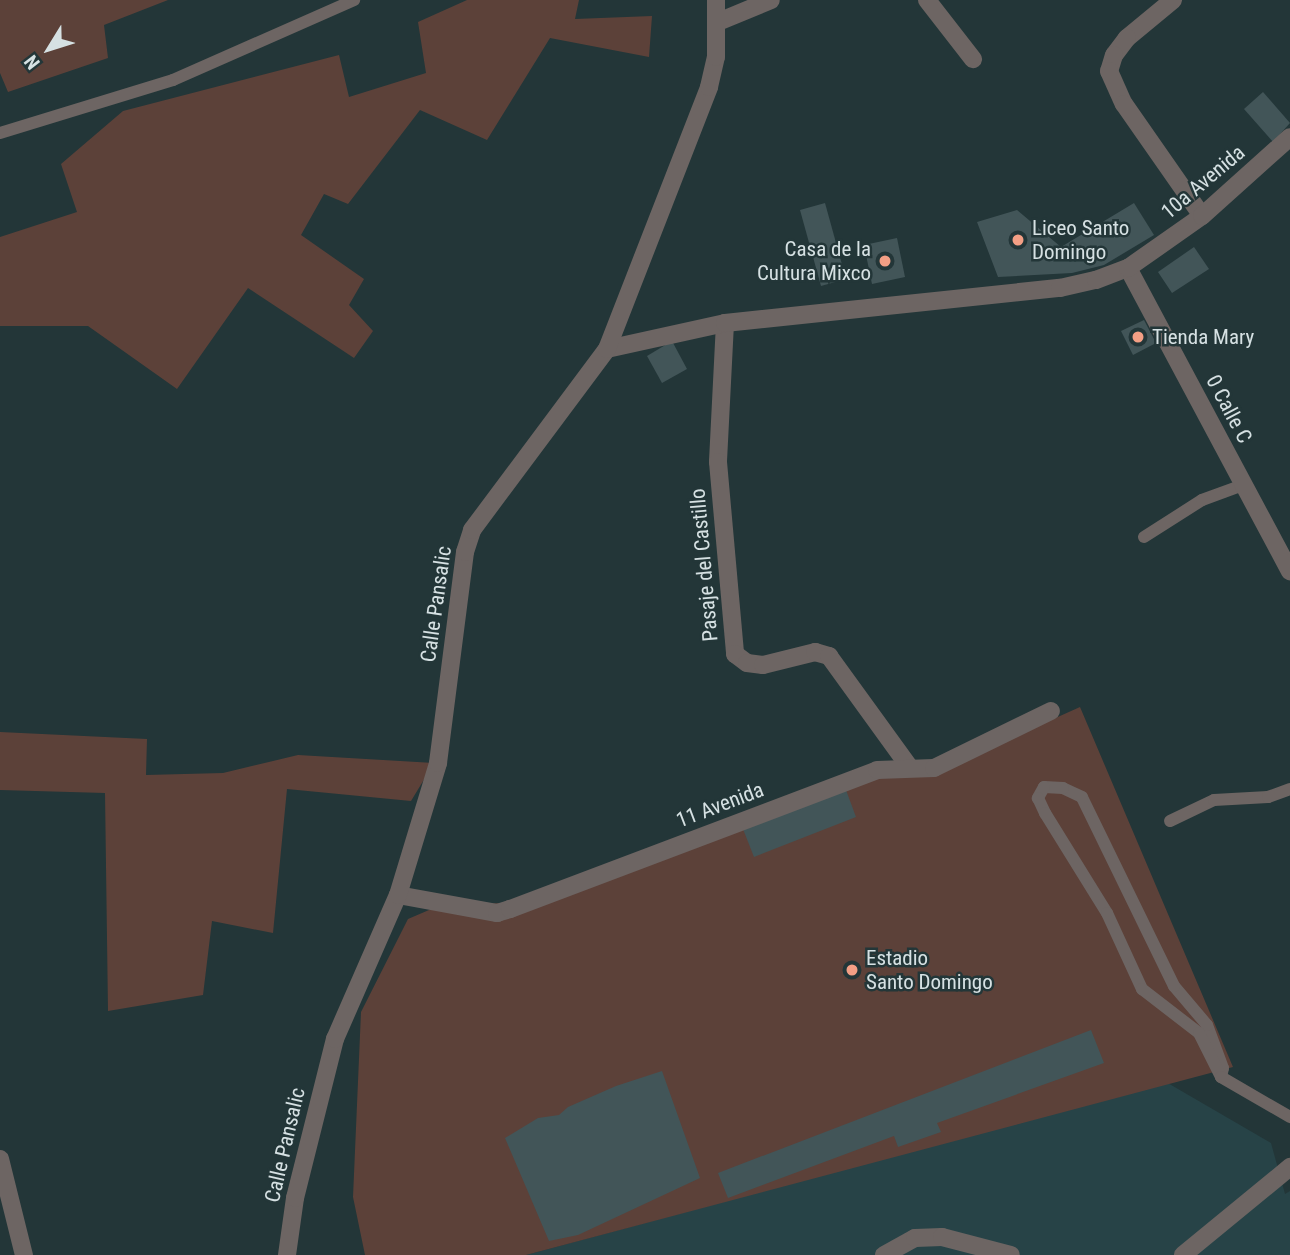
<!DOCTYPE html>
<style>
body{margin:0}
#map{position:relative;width:1290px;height:1255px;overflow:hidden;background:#233638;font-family:"Roboto Condensed",sans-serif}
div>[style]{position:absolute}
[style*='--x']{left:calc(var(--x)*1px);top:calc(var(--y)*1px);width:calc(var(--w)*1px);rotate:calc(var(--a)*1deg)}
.built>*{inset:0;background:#274347}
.green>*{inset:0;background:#5c4139}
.building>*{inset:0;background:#425558}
.service>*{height:12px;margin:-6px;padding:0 6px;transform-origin:6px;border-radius:6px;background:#6d6563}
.minor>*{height:18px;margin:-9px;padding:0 9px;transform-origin:9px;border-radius:9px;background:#6d6563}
.dots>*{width:19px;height:19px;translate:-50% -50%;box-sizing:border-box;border:4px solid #233638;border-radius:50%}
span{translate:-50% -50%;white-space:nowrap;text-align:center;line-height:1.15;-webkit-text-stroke:5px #233638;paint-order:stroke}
.street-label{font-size:21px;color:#d6e1e3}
.poi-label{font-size:21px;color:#d6e1e3}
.left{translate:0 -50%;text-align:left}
.right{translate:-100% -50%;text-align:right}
.north{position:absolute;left:14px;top:14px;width:70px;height:70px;-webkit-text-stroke:5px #233638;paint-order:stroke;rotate:232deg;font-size:19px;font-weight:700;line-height:28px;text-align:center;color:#d6e1e3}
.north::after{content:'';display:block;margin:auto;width:24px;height:32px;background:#d6e1e3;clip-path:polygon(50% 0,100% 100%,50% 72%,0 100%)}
</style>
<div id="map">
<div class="built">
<div style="clip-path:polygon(1166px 1082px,1271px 1143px,1285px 1194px,1290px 1191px,1290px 1255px,526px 1255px)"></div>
</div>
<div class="green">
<div style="clip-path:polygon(0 0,168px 0,104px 25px,108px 58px,8px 92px,0 73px)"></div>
<div style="clip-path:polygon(467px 0,579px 0,575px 19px,652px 16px,649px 57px,550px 38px,487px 140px,420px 110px,348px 204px,324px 194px,301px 235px,364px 279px,349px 305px,373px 331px,354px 358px,248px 288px,177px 389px,88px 326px,0 326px,0 237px,77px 212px,61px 164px,123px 111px,339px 55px,349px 97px,426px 73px,418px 22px)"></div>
<div style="clip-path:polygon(1080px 707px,1233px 1067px,526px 1255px,365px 1255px,353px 1197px,361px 1012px,408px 919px,436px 907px,501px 903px,578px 884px,887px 761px,944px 768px)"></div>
<div style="clip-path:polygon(0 732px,147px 739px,146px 775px,223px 773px,298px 755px,434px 763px,411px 801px,287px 789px,273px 933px,212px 921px,203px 995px,108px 1011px,105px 793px,0 790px)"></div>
</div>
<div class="building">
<div style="clip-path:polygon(1263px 92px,1290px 123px,1273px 142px,1244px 109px)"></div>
<div style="clip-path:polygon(825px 203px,846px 279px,821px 286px,800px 210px)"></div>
<div style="clip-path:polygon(1134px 203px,1154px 235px,1104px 265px,1072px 273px,998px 277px,977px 222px,1017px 210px,1061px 247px)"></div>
<div style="clip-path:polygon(897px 238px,905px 277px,872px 284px,864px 245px)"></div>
<div style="clip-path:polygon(1194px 247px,1209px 269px,1172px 293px,1158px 272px)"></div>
<div style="clip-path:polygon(1144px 320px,1156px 343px,1133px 355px,1121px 331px)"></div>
<div style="clip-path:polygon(672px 341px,687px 369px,662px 383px,647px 356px)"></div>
<div style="clip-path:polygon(846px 790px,856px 817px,754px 857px,743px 829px)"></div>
<div style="clip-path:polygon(1091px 1030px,1104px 1063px,937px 1123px,941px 1132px,898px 1147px,894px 1136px,728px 1198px,718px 1173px)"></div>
<div style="clip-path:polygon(662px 1071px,700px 1178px,578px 1235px,549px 1241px,505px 1138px,538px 1118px,559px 1115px,568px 1107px,616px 1086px)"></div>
</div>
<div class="service">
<div style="--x:0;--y:133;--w:181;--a:-17"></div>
<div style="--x:173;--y:80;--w:198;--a:-23.8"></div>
<div style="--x:1144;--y:537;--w:69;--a:-32.5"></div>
<div style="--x:1202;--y:500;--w:44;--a:-20.1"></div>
<div style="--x:1170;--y:821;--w:49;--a:-25.5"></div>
<div style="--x:1214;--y:800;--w:54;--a:-3.2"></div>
<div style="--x:1268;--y:797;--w:23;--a:-20"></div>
<div style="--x:1221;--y:1077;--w:9;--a:-77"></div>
<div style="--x:1223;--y:1068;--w:46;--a:-110.4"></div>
<div style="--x:1207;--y:1025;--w:51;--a:-130.2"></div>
<div style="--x:1174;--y:986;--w:210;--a:-116"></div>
<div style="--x:1082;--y:797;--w:21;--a:-155"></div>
<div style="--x:1063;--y:788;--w:19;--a:-177"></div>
<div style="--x:1044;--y:787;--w:13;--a:119"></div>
<div style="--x:1038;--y:798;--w:17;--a:65"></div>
<div style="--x:1045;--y:813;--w:118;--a:58.2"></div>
<div style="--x:1107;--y:913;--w:84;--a:65.3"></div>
<div style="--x:1142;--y:989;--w:72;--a:37.7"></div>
<div style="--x:1199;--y:1033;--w:49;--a:63.4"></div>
<div style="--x:1221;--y:1077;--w:80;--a:30.1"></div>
</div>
<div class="minor">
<div style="--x:927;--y:0;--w:75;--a:52.1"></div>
<div style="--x:1173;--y:0;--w:60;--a:140.4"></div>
<div style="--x:1127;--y:38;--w:21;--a:127"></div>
<div style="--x:1114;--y:55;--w:17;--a:107"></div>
<div style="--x:1109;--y:71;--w:36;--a:66"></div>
<div style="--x:1124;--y:104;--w:136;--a:55.1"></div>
<div style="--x:718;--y:22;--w:57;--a:-22.5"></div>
<div style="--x:1128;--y:268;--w:344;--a:61.9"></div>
<div style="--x:725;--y:323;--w:139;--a:92.9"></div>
<div style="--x:718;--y:462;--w:193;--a:84.9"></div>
<div style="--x:735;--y:654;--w:15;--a:37"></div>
<div style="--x:747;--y:663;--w:16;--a:7"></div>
<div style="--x:763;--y:665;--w:54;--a:-14"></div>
<div style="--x:815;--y:652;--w:15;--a:16"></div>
<div style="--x:829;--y:656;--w:135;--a:54.1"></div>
<div style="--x:607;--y:349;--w:121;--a:-12.4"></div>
<div style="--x:725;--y:323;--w:337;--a:-6"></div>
<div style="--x:1060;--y:288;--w:37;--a:-13"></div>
<div style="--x:1096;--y:280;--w:34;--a:-21"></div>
<div style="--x:1128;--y:268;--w:90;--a:-35.1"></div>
<div style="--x:1202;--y:216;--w:118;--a:-41.9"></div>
<div style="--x:398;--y:895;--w:101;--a:10.3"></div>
<div style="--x:497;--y:913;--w:14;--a:-17"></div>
<div style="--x:510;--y:909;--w:392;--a:-20.7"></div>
<div style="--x:877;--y:770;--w:57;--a:-2"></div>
<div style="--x:934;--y:768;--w:130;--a:-26"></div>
<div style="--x:0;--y:1159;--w:99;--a:76"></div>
<div style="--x:287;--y:1255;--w:58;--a:-82"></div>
<div style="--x:295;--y:1198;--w:164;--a:-75.9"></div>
<div style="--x:335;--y:1039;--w:157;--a:-66.4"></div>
<div style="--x:398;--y:895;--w:138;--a:-73.1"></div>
<div style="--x:438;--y:763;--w:213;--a:-82.7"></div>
<div style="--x:465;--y:552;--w:23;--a:-72"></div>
<div style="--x:472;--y:530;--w:226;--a:-53.3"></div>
<div style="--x:607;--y:349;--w:281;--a:-68.7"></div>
<div style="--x:709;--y:87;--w:31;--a:-77"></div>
<div style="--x:716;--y:57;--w:57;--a:-90"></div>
<div style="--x:884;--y:1255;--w:35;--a:-29"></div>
<div style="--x:915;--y:1238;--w:27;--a:-2"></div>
<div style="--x:942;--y:1237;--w:71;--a:14.6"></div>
<div style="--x:1183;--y:1255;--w:139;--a:-39.4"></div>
</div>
<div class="dots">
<div style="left:1018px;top:240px;background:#f39f85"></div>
<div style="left:885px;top:261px;background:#f39f85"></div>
<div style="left:1138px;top:337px;background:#f39f85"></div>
<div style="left:852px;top:970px;background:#f39f85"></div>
</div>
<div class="street-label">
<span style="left:1203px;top:182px;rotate:-40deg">10a Avenida</span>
<span style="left:1229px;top:409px;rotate:62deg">0 Calle C</span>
<span style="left:704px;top:565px;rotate:-95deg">Pasaje del Castillo</span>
<span style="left:436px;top:604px;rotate:-82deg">Calle Pansalic</span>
<span style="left:720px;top:805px;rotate:-21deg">11 Avenida</span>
<span style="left:285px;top:1145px;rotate:-77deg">Calle Pansalic</span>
</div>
<div class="poi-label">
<span class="left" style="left:1032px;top:240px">Liceo Santo<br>Domingo</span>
<span class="right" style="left:871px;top:261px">Casa de la<br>Cultura Mixco</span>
<span class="left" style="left:1152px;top:337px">Tienda Mary</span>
<span class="left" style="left:866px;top:970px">Estadio<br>Santo Domingo</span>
</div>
<div class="north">N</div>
</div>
